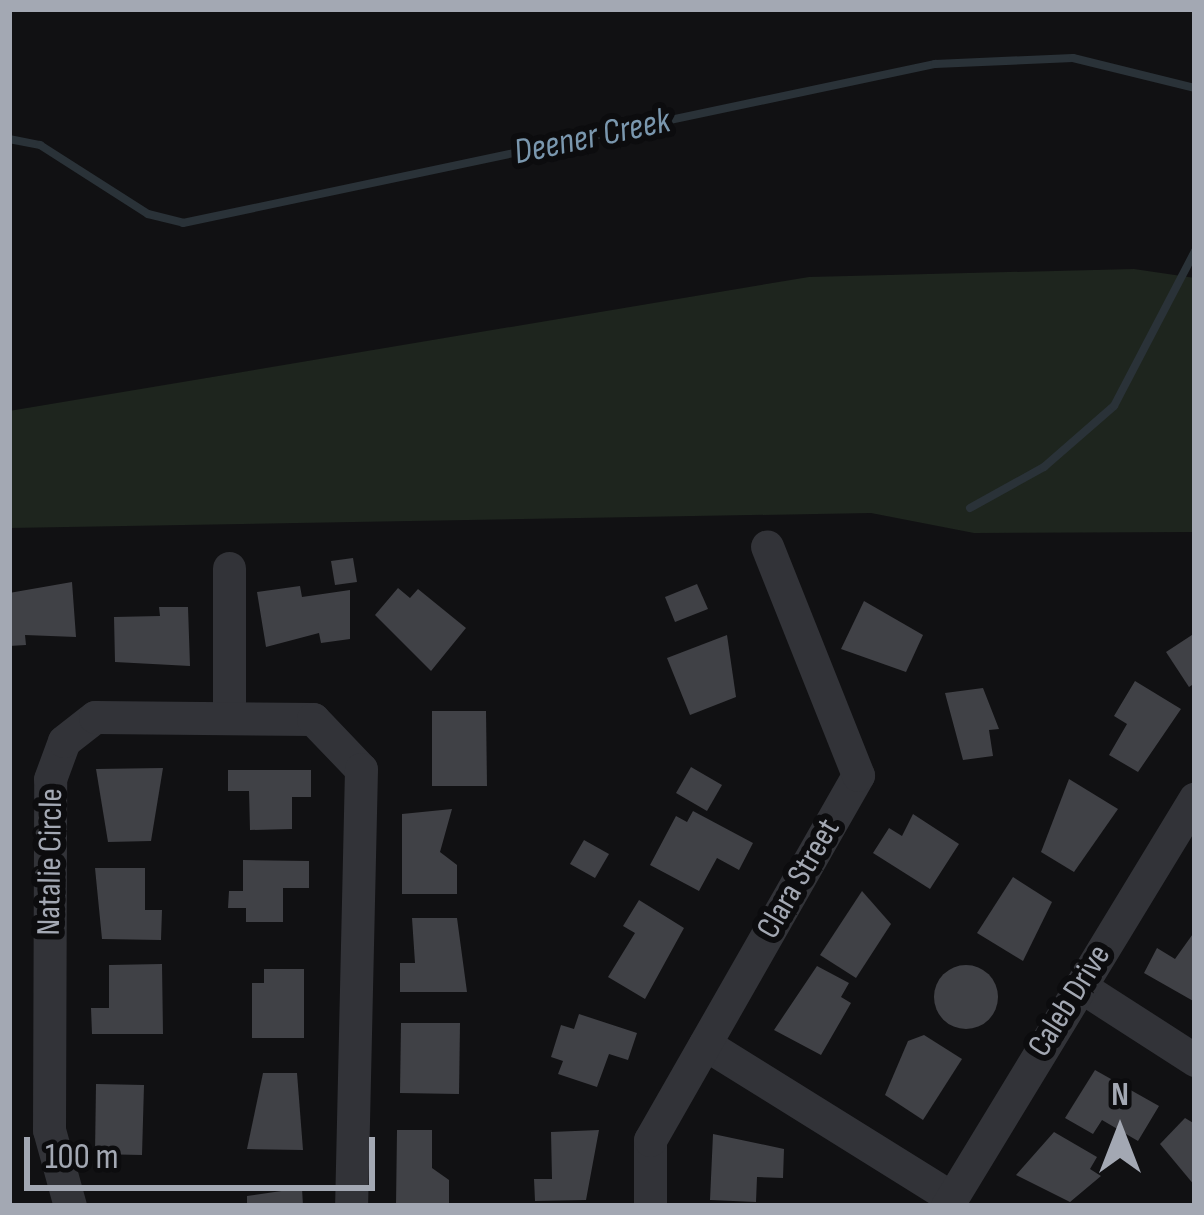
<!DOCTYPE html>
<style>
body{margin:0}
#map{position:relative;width:1204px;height:1215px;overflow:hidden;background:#111113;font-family:"Sofia Sans Condensed",sans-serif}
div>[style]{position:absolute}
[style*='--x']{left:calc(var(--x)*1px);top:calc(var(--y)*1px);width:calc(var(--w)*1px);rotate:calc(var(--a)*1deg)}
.green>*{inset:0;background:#1e251e}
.stream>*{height:8px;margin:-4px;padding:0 4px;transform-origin:4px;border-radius:4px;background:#2a3238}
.building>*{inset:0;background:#404146}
.round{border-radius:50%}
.minor>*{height:33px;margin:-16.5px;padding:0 16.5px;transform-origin:16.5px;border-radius:16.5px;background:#323338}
span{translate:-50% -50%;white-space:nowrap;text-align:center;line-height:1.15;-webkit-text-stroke:12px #0c0c0e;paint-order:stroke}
.street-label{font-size:33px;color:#a3a8b3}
.water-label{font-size:36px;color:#7a97ae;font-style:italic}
.frame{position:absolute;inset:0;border:12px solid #a3a8b3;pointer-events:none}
.north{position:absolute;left:1060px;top:1071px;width:120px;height:120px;-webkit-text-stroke:9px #0c0c0e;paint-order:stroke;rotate:0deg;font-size:33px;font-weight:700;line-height:48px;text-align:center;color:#a3a8b3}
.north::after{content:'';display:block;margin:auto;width:42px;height:54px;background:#a3a8b3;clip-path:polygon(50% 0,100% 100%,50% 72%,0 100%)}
.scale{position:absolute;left:24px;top:1137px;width:351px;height:54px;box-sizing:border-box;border:6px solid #a3a8b3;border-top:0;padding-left:15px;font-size:36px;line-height:42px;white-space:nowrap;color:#a3a8b3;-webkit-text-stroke:9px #0c0c0e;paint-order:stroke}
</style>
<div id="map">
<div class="green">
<div style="clip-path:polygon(1134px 269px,1195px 278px,1195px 532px,974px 533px,871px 513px,9px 528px,9px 411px,809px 277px)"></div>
</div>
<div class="stream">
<div style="--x:9;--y:139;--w:32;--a:11"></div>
<div style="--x:40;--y:145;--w:128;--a:32.6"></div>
<div style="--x:148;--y:214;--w:36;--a:14"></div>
<div style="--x:183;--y:223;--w:769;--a:-11.94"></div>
<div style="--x:935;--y:64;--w:138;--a:-2.5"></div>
<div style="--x:1073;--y:58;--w:126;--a:13.8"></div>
<div style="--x:970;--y:508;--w:85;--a:-29"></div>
<div style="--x:1044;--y:467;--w:93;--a:-41.1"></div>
<div style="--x:1114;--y:406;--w:175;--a:-62.4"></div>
</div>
<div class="building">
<div style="clip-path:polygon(353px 558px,357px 582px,335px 585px,331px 561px)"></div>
<div style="clip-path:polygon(72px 582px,76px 637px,25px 635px,26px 645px,9px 646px,9px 593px)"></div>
<div style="clip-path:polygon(697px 584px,708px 609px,675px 622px,665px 597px)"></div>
<div style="clip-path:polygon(300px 586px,302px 597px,350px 590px,350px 639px,321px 643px,319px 633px,266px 647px,257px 592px)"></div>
<div style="clip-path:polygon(398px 588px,410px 598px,418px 589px,466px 628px,431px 671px,375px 615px)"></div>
<div style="clip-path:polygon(864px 601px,923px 635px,906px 672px,841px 649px)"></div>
<div style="clip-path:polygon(159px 607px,188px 607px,190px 666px,115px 662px,114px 617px,160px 616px)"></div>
<div style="clip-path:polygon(1195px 633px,1195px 683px,1189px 687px,1166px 652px)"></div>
<div style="clip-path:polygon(727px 635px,736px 697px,690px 715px,667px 658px)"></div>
<div style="clip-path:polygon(1135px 681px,1181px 709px,1138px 772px,1109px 755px,1127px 724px,1114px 716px)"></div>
<div style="clip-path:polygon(983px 688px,999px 729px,989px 730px,993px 756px,963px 760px,945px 693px)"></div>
<div style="clip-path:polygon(432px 711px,486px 711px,487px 786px,432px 786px)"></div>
<div style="clip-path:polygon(691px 767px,722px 785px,707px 811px,676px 793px)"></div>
<div style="clip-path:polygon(163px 768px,151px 841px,108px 842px,96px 769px)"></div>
<div style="clip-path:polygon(228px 770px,311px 770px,311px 797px,292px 797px,292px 829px,250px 830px,249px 791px,228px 791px)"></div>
<div style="clip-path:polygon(1069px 779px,1118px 809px,1074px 872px,1041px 852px)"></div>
<div style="clip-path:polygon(452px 809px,440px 852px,457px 865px,457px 894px,402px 894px,402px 814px)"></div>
<div style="clip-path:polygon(693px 811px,753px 843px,739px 870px,717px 858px,699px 891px,650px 865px,676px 816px,687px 822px)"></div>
<div style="clip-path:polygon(913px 814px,959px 844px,930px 889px,873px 853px,889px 828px,902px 836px)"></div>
<div style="clip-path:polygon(584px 840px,609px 854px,595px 878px,570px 864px)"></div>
<div style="clip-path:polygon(243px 860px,309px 861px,309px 888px,283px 888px,283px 922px,246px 922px,246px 908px,228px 908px,229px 891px,243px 891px)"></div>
<div style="clip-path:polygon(95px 868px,145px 868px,145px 910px,162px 910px,161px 940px,102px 939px)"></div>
<div style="clip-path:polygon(1013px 877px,1052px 902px,1023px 961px,977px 933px)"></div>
<div style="clip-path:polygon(862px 891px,891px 924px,856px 978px,820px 955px)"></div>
<div style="clip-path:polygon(639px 900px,684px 928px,645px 999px,608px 977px,635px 933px,623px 926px)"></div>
<div style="clip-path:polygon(412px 918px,457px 918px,467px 992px,400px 992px,400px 963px,415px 963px)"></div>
<div style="clip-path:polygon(1195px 931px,1195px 1002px,1144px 973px,1157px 948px,1175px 959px)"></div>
<div style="clip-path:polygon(162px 964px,163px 1034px,92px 1034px,91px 1008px,109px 1008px,109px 965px)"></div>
<div class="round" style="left:934px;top:965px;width:64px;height:64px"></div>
<div style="clip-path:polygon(817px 966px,849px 983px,841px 997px,851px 1003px,821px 1055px,774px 1030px)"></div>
<div style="clip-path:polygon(264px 969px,304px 969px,304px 1038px,252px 1038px,252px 983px,264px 983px)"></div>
<div style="clip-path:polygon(579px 1014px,637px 1033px,628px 1060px,609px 1054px,597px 1087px,558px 1074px,563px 1061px,551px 1057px,561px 1025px,574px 1029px)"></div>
<div style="clip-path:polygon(401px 1023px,460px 1023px,459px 1094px,400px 1093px)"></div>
<div style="clip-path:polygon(924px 1035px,962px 1059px,923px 1120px,885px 1095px,908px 1041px)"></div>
<div style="clip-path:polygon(1095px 1070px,1159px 1106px,1138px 1141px,1102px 1120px,1093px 1134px,1065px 1118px)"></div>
<div style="clip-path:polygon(263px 1073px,297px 1073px,303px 1150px,247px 1149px)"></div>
<div style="clip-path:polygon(96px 1084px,144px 1085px,142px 1155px,95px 1154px)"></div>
<div style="clip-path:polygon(1185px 1118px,1195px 1124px,1195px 1186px,1160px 1144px)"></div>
<div style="clip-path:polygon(397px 1130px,432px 1130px,432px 1168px,449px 1180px,449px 1206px,396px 1206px)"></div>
<div style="clip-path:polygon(599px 1130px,586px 1200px,535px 1201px,534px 1179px,552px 1179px,551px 1132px)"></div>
<div style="clip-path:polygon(1054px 1132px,1097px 1157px,1090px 1169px,1101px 1176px,1070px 1202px,1016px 1175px)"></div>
<div style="clip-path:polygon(713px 1134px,784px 1149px,783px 1178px,757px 1177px,756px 1202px,710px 1200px)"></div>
<div style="clip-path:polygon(302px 1188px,303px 1206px,247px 1206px,247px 1196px)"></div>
</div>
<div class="minor">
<div style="--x:229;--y:568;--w:150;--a:90"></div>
<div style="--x:1080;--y:986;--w:137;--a:32.8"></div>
<div style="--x:705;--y:1044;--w:287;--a:31.9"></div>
<div style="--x:70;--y:1206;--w:79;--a:-105.4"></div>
<div style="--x:49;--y:1130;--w:351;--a:-89.8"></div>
<div style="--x:50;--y:779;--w:40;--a:-69.8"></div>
<div style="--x:64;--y:741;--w:39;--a:-38"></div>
<div style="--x:95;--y:717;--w:218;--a:0.5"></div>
<div style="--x:313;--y:719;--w:69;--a:46.2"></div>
<div style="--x:361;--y:769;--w:437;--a:91.3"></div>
<div style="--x:650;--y:1206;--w:66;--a:-90"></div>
<div style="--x:650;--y:1140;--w:420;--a:-60.3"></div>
<div style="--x:858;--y:775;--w:246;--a:-111.7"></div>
<div style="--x:947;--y:1206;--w:477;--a:-58.7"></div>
</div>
<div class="street-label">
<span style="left:51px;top:862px;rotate:-89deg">Natalie Circle</span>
<span style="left:799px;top:879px;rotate:-60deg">Clara Street</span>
<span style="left:1070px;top:1001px;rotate:-58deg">Caleb Drive</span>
</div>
<div class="water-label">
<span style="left:592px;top:137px;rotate:-12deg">Deener Creek</span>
</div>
<div class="frame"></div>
<div class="north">N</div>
<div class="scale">100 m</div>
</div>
